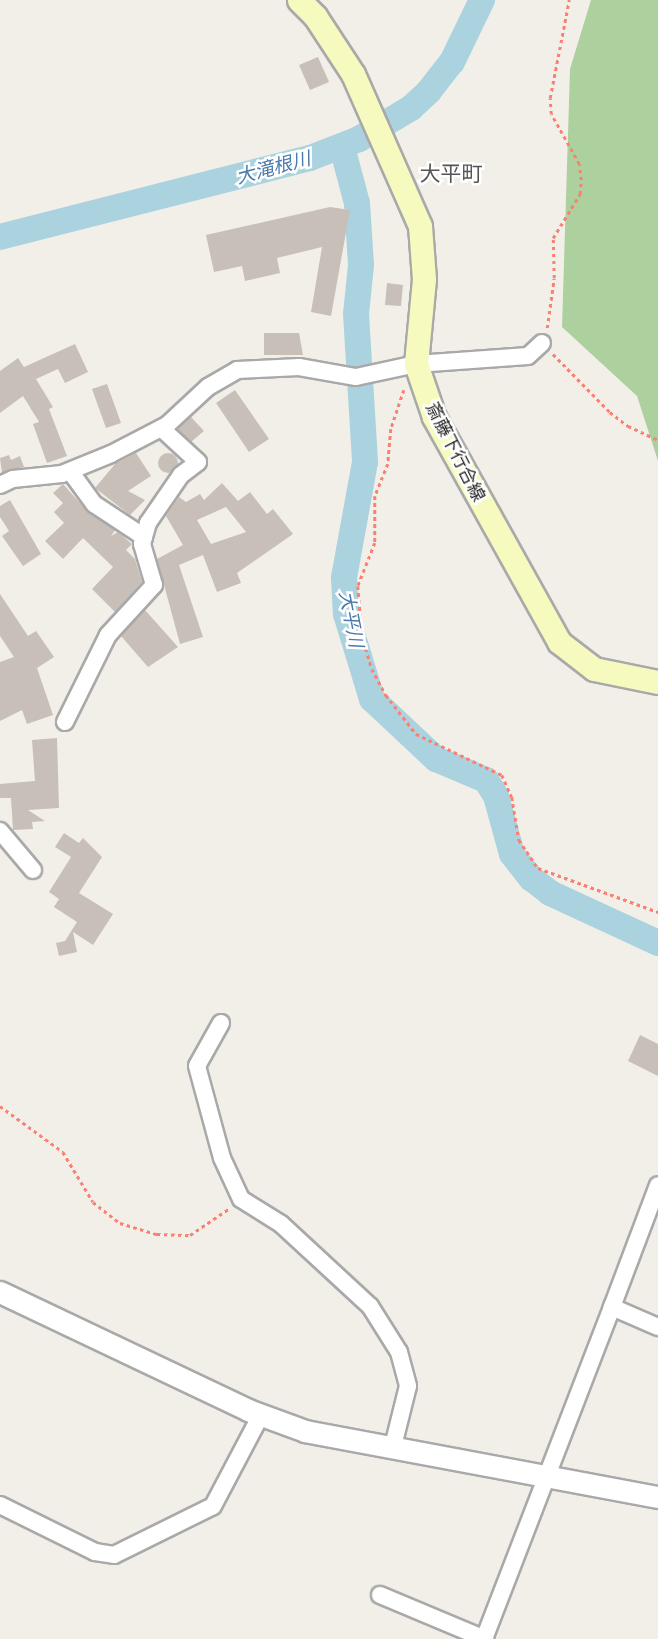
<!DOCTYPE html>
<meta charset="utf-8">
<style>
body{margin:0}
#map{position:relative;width:658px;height:1639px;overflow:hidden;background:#f2efe9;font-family:"Titillium Web","Noto Sans JP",sans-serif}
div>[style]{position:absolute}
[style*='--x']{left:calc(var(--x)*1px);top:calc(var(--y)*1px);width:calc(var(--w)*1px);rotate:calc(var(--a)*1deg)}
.forest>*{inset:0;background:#add19e}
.river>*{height:26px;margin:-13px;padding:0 13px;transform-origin:13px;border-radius:13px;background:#aad3df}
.building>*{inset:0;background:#c7bfb8}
.round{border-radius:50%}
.path>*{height:2.5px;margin-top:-1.25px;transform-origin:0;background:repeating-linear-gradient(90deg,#fa8072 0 3.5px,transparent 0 7px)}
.roads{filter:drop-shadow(2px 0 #a9a9a9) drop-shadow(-2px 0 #a9a9a9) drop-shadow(0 2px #a9a9a9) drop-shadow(0 -2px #a9a9a9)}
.minor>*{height:16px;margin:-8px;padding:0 8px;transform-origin:8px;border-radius:8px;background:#fff}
.tertiary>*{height:21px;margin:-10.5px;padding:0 10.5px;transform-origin:10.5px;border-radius:10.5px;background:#fff}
.secondary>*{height:23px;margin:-11.5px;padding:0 11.5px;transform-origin:11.5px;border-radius:11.5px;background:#f7fabf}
span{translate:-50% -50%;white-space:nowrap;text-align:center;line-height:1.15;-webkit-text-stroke:5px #fff;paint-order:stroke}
.street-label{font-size:18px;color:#222}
.water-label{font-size:19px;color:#4a7aab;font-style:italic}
.quarter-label{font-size:21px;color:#555}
</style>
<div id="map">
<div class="forest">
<div style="clip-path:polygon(591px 0,658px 0,658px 461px,637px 396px,562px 327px,570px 69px)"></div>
</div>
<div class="river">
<div style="--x:342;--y:147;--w:58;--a:75"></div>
<div style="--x:357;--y:203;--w:62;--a:86.3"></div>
<div style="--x:361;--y:265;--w:49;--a:95.8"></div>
<div style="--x:356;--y:314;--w:148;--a:86.5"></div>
<div style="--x:365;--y:462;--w:118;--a:100.3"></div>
<div style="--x:344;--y:578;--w:36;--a:87"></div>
<div style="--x:346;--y:614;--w:89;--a:73"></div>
<div style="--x:372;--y:699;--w:88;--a:43.2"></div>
<div style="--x:436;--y:759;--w:54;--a:22.8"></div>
<div style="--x:486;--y:780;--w:19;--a:58"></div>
<div style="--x:496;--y:796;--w:60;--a:74.6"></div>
<div style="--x:512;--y:854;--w:31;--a:52"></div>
<div style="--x:531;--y:878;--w:24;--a:38"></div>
<div style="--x:550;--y:893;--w:119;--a:24.8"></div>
<div style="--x:0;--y:237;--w:320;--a:-14.3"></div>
<div style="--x:310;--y:158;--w:53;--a:-21.2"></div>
<div style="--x:359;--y:139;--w:61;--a:-30.8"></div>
<div style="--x:411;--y:108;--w:25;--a:-43"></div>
<div style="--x:429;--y:91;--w:37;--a:-52"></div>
<div style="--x:452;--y:62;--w:69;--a:-64.2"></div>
</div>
<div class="building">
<div style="clip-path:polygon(318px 57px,329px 82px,310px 90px,299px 65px)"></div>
<div style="clip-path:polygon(330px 207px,350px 210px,331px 316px,311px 312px,322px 247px,277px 258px,280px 273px,245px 281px,242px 266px,214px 272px,206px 235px)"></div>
<div style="clip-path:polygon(387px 283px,403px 285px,401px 306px,385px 305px)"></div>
<div style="clip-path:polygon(264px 333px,299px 333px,303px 355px,264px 355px)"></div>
<div style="clip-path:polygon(75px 344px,88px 372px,65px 383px,58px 369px,36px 379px,53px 407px,49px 409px,67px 456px,47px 463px,33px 424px,39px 422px,23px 396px,0 413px,0 371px,18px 358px,24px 367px)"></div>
<div style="clip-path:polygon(107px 384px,121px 423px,106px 428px,92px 389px)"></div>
<div style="clip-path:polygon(235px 390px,269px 439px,249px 452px,216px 403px)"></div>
<div style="clip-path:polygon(191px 417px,204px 431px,191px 442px,178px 429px)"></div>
<div class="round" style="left:158px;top:453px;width:20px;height:20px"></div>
<div style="clip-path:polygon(136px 453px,151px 476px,128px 491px,145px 500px,130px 515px,95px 488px,115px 464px)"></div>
<div style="clip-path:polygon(9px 455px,11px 460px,20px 456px,24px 467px,2px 473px,0 458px)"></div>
<div style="clip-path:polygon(evenodd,222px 483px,238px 501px,250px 492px,267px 514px,273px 509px,293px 534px,237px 573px,241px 583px,217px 592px,203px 555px,179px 565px,203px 637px,180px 644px,157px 559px,183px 545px,166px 516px,179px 497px,186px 502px,200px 494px,204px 500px,222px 483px,226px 507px,246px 532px,211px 544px,197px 520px,226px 507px)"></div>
<div style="clip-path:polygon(63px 484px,88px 512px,115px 530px,111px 536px,118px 532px,132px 544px,126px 550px,135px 559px,142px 582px,115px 612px,92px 589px,113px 567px,83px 538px,63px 559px,45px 541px,64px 523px,54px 512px,63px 503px,53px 493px)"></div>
<div style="clip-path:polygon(10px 500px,41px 554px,23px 566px,2px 536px,9px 531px,0 517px,0 506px)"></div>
<div style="clip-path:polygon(0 594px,28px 636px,36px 631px,54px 657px,37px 668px,53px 715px,27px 724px,22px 710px,0 721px,0 662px,14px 657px,0 636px)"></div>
<div style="clip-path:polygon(145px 610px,178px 647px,148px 667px,121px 636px)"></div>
<div style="clip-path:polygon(57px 738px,59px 808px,28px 810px,45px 821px,32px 822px,33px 829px,13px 830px,11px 798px,0 798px,0 784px,35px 781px,32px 740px)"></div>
<div style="clip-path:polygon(64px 833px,79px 843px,83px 838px,102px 857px,79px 893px,113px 914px,93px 945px,73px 932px,77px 952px,59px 956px,56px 943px,65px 941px,77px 922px,54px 907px,59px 899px,49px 892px,71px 857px,55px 847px)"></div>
<div style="clip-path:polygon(640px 1035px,658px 1044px,658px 1076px,628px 1061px)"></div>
</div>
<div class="path">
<div style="--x:547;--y:328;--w:50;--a:-82"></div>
<div style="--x:554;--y:278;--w:40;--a:-91.4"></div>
<div style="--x:553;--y:238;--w:52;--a:-58.5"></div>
<div style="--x:580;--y:194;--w:14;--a:-86"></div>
<div style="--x:581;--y:180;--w:16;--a:-97"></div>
<div style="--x:579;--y:164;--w:57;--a:-119.2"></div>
<div style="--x:551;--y:114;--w:16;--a:-94"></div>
<div style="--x:550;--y:98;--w:100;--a:-79"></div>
<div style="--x:553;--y:354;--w:81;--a:45.5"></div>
<div style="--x:610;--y:412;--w:23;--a:38"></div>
<div style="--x:628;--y:426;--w:33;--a:25"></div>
<div style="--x:404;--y:390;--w:41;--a:108.4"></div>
<div style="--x:391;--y:429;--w:35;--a:95"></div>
<div style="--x:388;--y:464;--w:35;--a:112"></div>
<div style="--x:375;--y:496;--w:47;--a:90"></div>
<div style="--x:375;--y:543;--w:46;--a:111.6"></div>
<div style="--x:358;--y:586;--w:49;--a:85.3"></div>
<div style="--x:362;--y:635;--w:35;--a:74"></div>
<div style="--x:372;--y:669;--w:30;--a:62"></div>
<div style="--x:386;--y:695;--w:49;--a:52.4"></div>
<div style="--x:416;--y:734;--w:95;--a:25.5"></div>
<div style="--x:502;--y:775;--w:24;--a:66"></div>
<div style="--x:512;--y:797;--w:44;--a:80.8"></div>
<div style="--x:519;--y:840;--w:34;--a:56"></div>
<div style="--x:538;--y:868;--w:128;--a:20.1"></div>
<div style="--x:0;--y:1106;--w:78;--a:36.1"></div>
<div style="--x:63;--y:1152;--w:58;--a:59"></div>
<div style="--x:93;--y:1202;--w:34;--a:38"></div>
<div style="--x:120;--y:1223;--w:39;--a:17"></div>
<div style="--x:157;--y:1234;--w:33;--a:2"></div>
<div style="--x:190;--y:1235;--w:48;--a:-34"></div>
</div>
<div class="roads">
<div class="minor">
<div style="--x:70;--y:471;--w:41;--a:54"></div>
<div style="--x:94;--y:504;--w:60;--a:33.4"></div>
<div style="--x:0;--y:485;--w:14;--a:-25"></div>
<div style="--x:13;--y:479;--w:49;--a:-5.8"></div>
<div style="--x:62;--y:474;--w:53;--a:-22.2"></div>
<div style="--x:111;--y:454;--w:63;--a:-27.4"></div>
<div style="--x:167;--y:425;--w:56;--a:-42.8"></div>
<div style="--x:208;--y:387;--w:34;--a:-30"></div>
<div style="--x:237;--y:370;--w:62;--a:-2.8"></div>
<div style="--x:299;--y:367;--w:58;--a:10"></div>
<div style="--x:356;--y:377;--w:61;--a:-12.2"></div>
<div style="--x:416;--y:364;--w:112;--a:-4.1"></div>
<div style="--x:528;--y:356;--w:19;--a:-43"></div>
<div style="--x:65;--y:722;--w:97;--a:-63.7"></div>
<div style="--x:108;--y:635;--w:68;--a:-47.4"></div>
<div style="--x:154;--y:585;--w:43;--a:-106.3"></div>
<div style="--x:142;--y:544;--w:22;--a:-74"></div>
<div style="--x:148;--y:523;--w:58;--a:-55.5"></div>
<div style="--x:181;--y:475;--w:21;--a:-37"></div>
<div style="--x:198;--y:462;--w:50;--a:-137.4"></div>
<div style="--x:0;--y:831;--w:51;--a:49.8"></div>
<div style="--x:221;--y:1023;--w:49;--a:119.2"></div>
<div style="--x:197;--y:1066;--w:95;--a:74.8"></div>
<div style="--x:222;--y:1158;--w:45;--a:65.1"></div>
<div style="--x:241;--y:1199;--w:47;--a:32"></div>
<div style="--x:281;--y:1224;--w:121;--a:42.7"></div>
<div style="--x:370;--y:1306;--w:54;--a:57.8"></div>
<div style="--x:399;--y:1352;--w:35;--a:75"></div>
<div style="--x:408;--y:1386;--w:62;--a:104"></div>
<div style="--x:612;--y:1307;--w:130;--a:-69.3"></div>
<div style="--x:0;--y:1505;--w:106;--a:26.3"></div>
<div style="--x:95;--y:1552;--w:19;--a:9"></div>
<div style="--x:114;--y:1555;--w:110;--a:-26.3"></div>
<div style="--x:213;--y:1506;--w:103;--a:-62.2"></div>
<div style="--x:380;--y:1595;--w:114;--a:22.7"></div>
<div style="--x:484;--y:1639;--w:356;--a:-68.9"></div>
<div style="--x:612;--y:1307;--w:50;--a:23.5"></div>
</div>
<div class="tertiary">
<div style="--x:0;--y:1292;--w:275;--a:25.4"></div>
<div style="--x:248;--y:1410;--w:61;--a:20.2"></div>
<div style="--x:305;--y:1431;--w:359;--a:10.6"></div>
</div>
<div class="secondary">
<div style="--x:299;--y:0;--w:23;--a:45"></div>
<div style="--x:315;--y:16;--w:69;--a:56.8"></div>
<div style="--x:353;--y:74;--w:166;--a:66.2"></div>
<div style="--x:420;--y:226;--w:53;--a:85.7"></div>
<div style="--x:424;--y:279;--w:85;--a:95.4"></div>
<div style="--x:416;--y:364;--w:56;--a:71.2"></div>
<div style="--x:434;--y:417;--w:257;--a:60.9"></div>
<div style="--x:559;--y:642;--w:44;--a:37.6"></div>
<div style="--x:594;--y:669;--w:65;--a:11.5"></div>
</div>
</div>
<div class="street-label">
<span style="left:455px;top:452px;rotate:63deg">斎藤下行合線</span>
</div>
<div class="water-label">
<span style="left:273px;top:167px;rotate:-15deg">大滝根川</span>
<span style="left:352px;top:619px;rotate:79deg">大平川</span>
</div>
<div class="quarter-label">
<span style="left:451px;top:173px">大平町</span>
</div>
</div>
